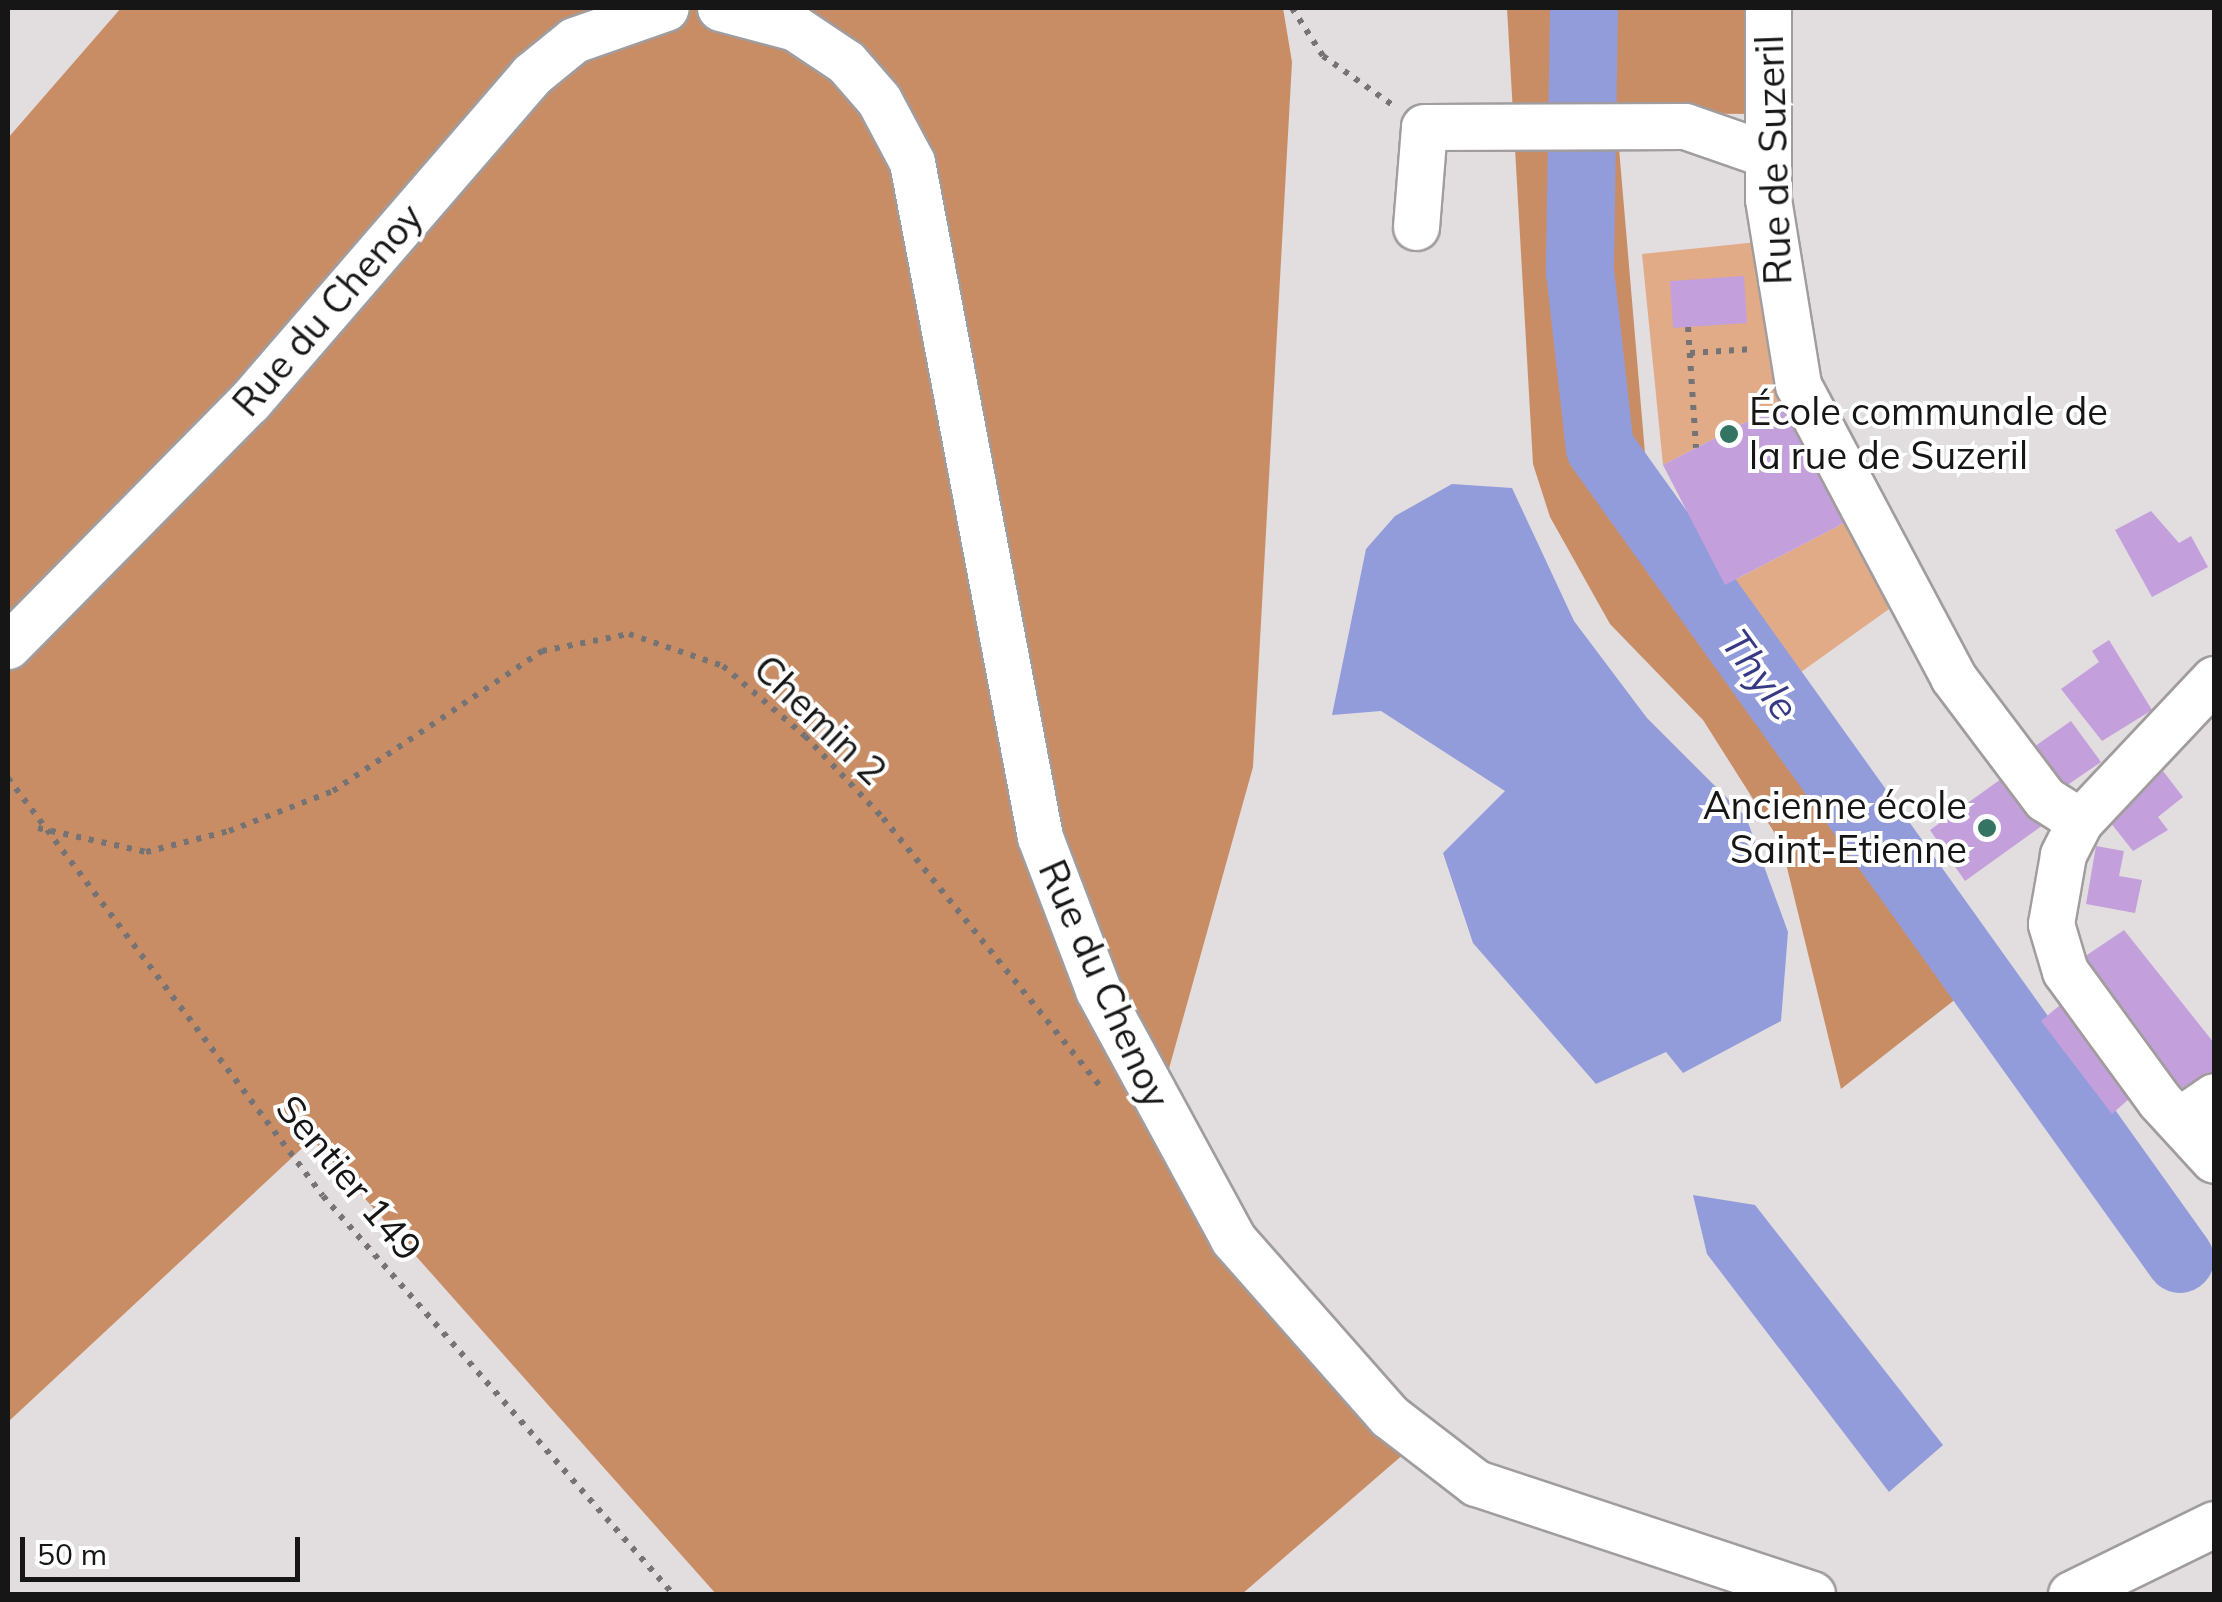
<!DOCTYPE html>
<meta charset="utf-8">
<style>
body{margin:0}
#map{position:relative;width:2222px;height:1602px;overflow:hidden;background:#e2dddf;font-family:Mulish,sans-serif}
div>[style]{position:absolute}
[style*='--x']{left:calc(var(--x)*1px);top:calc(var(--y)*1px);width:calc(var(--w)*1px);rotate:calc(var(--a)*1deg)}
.green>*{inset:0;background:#e2ab88}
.forest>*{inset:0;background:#c98d66}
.water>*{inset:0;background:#939cda}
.river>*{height:68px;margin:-34px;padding:0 34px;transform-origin:34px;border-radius:34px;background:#939cda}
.building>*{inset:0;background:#c3a0db}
.path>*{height:6px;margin-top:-3px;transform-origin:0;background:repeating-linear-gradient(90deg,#767374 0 5px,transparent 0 13px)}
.roads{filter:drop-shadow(2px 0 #a19c9e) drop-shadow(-2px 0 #a19c9e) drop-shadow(0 2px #a19c9e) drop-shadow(0 -2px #a19c9e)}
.minor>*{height:45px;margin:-22.5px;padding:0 22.5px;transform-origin:22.5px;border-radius:22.5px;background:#fff}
.dots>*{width:28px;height:28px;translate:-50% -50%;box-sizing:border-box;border:5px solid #fff;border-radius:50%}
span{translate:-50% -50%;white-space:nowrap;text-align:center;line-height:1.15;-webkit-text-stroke:8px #fff;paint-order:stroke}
.street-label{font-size:38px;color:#171617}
.poi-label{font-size:38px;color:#171617}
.left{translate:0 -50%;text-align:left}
.right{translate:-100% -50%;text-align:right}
.water-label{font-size:40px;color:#363983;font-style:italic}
.frame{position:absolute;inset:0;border:10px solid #171617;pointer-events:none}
.scale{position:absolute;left:20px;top:1537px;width:280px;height:45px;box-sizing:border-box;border:5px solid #171617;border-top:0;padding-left:12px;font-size:30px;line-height:35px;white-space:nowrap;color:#171617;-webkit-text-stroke:8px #fff;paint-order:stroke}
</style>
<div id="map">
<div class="green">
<div style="clip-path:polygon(1767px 241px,1783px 403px,1663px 465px,1642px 254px)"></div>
<div style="clip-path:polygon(1844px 523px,1896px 604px,1794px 677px,1725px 585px)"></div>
</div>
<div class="forest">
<div style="clip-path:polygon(121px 8px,1283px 8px,1292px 62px,1253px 767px,1160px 1101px,1287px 1324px,1413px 1446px,1242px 1594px,716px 1594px,312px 1139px,8px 1422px,8px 138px)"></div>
<div style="clip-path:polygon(1507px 8px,1757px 8px,1754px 114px,1616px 113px,1646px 465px,1733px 631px,1994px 969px,1841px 1089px,1781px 843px,1703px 720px,1610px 624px,1550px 517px,1533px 464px)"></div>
</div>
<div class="water">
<div style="clip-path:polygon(1452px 484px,1512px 488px,1574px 621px,1647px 718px,1746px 817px,1788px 932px,1781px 1021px,1683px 1073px,1666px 1052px,1596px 1084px,1473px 943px,1443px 853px,1505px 791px,1381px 711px,1332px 715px,1366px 549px,1395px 516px)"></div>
<div style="clip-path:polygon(1693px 1195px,1755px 1205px,1943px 1445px,1889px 1492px,1707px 1254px)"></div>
</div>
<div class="river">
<div style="--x:1584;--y:8;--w:263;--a:90.9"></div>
<div style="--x:1580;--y:271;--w:178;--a:83.6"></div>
<div style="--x:1600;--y:448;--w:997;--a:54.43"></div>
</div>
<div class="building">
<div style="clip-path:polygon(1744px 276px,1747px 323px,1673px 328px,1670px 281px)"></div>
<div style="clip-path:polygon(1783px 403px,1844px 523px,1725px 585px,1663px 465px)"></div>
<div style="clip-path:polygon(2151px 511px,2179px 543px,2191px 536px,2208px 567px,2152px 597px,2115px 530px)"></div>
<div style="clip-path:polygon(2109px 640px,2152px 710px,2102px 741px,2061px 689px,2099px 662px,2092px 651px)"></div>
<div style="clip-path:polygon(2071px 721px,2101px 762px,2063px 788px,2025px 753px)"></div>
<div style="clip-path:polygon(2163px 771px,2183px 797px,2158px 817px,2168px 830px,2133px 851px,2110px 822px)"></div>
<div style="clip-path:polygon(2008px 774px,2043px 825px,1965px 881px,1930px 830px)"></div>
<div style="clip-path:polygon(2096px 846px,2124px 851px,2119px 876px,2142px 880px,2135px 913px,2086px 904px)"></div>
<div style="clip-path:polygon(2124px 930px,2214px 1043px,2214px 1080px,2179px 1089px,2084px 957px)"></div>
<div style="clip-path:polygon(2060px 1005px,2130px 1098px,2112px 1114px,2041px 1021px)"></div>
</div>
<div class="path">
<div style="--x:1292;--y:8;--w:57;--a:57.1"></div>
<div style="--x:1323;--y:56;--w:87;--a:35.2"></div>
<div style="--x:1688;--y:327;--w:121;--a:86.2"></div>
<div style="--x:1690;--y:353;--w:63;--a:-3.6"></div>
<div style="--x:8;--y:778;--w:523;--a:53"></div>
<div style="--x:323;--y:1196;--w:530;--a:48.67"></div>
<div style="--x:38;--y:828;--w:111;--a:12.5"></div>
<div style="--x:146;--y:852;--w:86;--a:-14.2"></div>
<div style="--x:229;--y:831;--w:111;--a:-21"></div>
<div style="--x:333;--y:791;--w:252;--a:-33.8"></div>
<div style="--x:542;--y:651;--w:89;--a:-11.1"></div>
<div style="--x:629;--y:634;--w:99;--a:18.8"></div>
<div style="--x:723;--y:666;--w:108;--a:40.5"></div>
<div style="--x:805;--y:736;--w:113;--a:46.4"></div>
<div style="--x:883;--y:818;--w:346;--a:51"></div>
</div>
<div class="roads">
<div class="minor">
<div style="--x:720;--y:8;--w:78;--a:14.9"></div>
<div style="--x:795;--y:28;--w:61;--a:33.7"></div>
<div style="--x:846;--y:62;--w:50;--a:49"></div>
<div style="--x:879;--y:100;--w:70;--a:62"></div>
<div style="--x:912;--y:162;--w:687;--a:79.26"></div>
<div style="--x:1040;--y:837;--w:164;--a:69.2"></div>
<div style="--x:1098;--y:990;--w:283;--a:61.5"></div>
<div style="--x:1233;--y:1239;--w:236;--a:48.6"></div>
<div style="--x:1389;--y:1416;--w:110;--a:37.6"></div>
<div style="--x:1476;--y:1483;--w:354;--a:18.3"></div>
<div style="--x:1768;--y:8;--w:191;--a:90"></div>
<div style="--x:1768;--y:199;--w:188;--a:80.8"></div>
<div style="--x:1798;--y:385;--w:331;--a:62"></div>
<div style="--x:1953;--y:677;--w:153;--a:53"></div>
<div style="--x:2045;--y:799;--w:41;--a:32.2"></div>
<div style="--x:1416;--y:227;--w:100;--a:-85.4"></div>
<div style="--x:1424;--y:127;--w:261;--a:-0.2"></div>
<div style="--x:1685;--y:126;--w:86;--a:19.1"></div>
<div style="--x:8;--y:646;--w:343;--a:-45.4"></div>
<div style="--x:249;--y:402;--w:432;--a:-49.2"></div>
<div style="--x:531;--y:75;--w:55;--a:-39.1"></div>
<div style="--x:574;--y:40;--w:97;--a:-19.2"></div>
<div style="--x:2214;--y:679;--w:195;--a:133.3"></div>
<div style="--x:2080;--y:821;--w:38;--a:117"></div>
<div style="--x:2063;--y:855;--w:70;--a:99.9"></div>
<div style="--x:2051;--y:924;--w:49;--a:73.4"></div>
<div style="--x:2065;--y:971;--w:160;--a:53.9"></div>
<div style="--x:2159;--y:1100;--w:81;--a:47.5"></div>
<div style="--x:2179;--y:1120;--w:42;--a:-34.4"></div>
<div style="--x:2071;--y:1594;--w:159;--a:-26.1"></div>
</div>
</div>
<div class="dots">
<div style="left:1729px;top:434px;background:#337463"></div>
<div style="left:1987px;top:828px;background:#337463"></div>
</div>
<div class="street-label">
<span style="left:1774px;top:160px;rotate:-92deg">Rue de Suzeril</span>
<span style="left:328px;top:310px;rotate:-49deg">Rue du Chenoy</span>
<span style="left:820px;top:720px;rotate:44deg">Chemin 2</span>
<span style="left:1104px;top:984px;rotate:66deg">Rue du Chenoy</span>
<span style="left:349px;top:1178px;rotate:50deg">Sentier 149</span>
</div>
<div class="poi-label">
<span class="left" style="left:1749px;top:434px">École communale de<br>la rue de Suzeril</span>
<span class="right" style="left:1967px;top:828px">Ancienne école<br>Saint-Etienne</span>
</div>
<div class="water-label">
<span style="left:1761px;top:674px;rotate:54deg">Thyle</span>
</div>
<div class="frame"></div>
<div class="scale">50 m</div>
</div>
